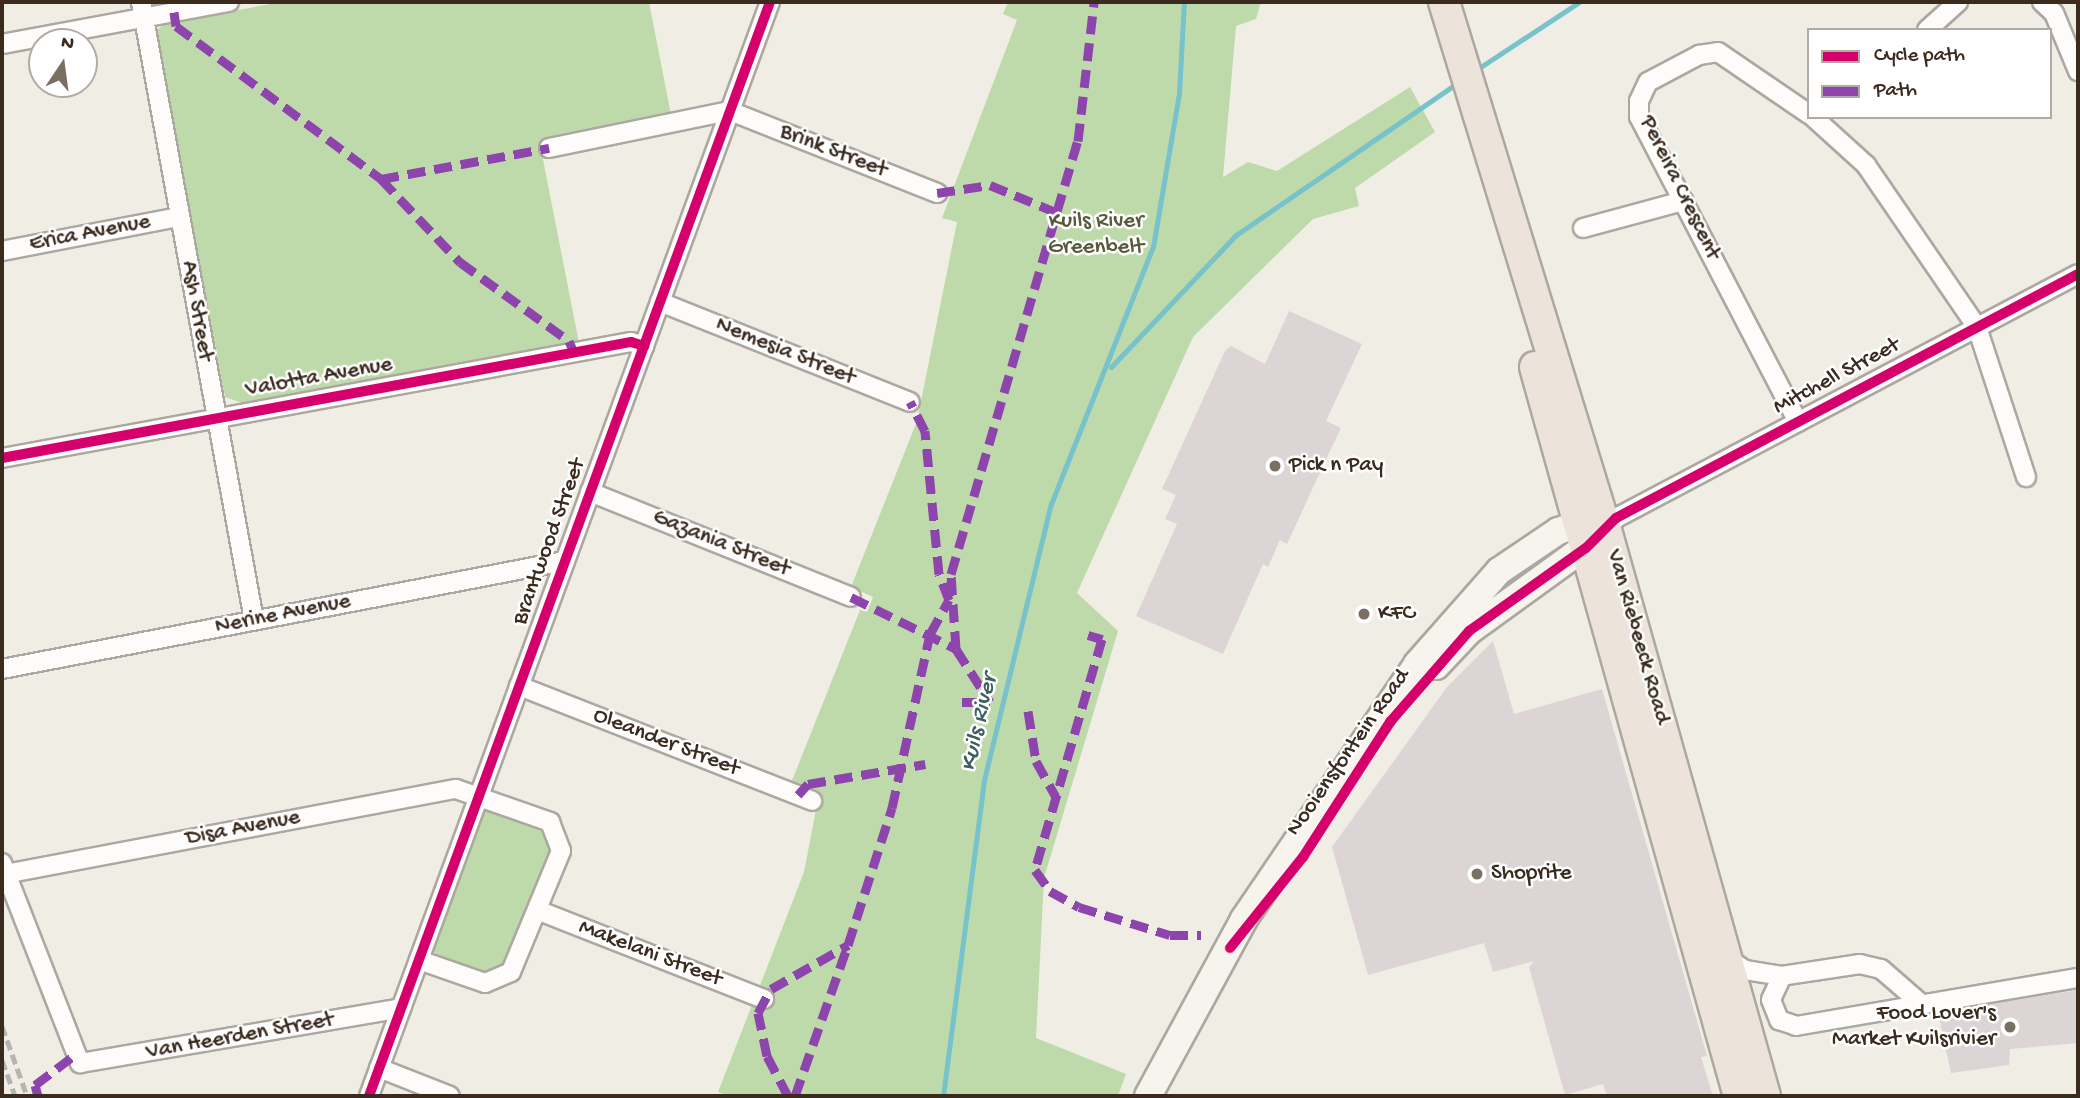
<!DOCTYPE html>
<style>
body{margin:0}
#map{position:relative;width:2080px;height:1098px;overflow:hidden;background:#f0eee4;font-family:"Gochi Hand",sans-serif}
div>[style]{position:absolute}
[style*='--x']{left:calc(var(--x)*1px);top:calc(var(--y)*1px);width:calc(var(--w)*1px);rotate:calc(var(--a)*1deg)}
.green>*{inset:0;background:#bfdaaa}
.stream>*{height:5px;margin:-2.5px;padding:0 2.5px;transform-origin:2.5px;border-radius:2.5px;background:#77c2cb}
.building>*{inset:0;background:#dcd4d5}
.roads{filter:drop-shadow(2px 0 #aca8a1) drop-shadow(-2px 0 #aca8a1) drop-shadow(0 2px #aca8a1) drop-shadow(0 -2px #aca8a1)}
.street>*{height:18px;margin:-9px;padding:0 9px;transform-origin:9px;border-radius:9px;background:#fdfcfb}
.secondary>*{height:26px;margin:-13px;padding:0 13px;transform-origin:13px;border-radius:13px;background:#f7f3ed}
.primary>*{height:30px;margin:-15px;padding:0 15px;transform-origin:15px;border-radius:15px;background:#ece4da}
.rail>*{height:5px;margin-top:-2.5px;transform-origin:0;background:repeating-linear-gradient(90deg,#b7b5b2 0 10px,transparent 0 15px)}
.quiet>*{height:9px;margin-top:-4.5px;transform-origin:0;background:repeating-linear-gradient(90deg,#8e44ad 0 18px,transparent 0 27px)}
.cycleway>*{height:10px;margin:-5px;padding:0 5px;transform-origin:5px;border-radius:5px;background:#d6006c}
.dots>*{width:19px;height:19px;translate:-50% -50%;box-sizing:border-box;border:4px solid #fff;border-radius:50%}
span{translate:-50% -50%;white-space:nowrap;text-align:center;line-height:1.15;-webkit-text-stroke:5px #fff;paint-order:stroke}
.street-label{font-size:23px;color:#3b2a1e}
.park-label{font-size:23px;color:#575a3a}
.poi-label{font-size:23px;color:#3b2a1e}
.left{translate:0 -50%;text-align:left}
.right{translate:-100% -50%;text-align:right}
.water-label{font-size:24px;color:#3e5f5f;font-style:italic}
.frame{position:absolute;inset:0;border:4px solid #3b2a1e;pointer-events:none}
.legend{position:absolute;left:1807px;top:28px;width:245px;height:91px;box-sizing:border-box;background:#fff;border:2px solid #b1aaa5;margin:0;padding:9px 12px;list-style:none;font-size:21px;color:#3b2a1e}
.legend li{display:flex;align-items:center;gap:14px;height:35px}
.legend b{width:35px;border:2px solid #b1aaa5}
.north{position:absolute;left:28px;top:28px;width:70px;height:70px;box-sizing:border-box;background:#fff;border:2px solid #b1aaa5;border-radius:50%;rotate:13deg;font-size:19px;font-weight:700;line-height:28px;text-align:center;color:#3b2a1e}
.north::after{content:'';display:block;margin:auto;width:24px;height:32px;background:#7a6f63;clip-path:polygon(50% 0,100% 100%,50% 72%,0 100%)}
</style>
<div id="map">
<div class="green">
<div style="clip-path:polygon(281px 2px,649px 2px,672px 120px,540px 144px,579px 343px,245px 404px,225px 397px,156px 31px,164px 24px)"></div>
<div style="clip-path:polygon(1008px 2px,1261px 2px,1256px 19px,1236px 26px,1223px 177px,1248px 162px,1277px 171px,1410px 87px,1435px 132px,1355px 188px,1359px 206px,1313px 219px,1193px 337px,1077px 593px,1118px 631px,1044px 878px,1036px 1038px,1126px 1074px,1118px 1096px,728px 1096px,718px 1092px,752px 1005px,763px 1009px,768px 992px,759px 988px,804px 872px,819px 794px,791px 783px,860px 610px,867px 612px,873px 597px,851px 587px,917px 421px,957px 222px,942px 218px,1017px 20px,1003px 14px)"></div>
<div style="clip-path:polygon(484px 810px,539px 826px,552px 850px,508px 960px,485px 974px,439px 958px,432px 949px)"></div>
</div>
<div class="stream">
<div style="--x:1476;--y:70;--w:123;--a:-33.4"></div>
<div style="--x:1111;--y:367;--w:182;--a:-46.6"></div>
<div style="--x:1236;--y:235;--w:270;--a:-34.5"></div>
<div style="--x:943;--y:1096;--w:319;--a:-82.6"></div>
<div style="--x:984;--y:780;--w:284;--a:-76.4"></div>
<div style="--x:1051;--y:504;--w:277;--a:-68.4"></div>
<div style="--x:1153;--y:247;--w:156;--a:-80.4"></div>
<div style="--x:1179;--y:93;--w:91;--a:-86.9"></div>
</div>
<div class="building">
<div style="clip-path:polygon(1289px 311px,1362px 344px,1326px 421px,1341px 428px,1329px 453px,1287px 544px,1280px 540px,1268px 567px,1263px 564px,1223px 654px,1136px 616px,1177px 524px,1165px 519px,1176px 495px,1162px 489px,1225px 351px,1231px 346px,1265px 364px)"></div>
<div style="clip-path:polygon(1493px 641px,1514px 714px,1602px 689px,1707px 1056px,1701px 1057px,1713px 1096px,1607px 1096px,1603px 1084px,1565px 1095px,1529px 967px,1534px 961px,1493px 972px,1484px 943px,1368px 975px,1332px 847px,1447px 687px)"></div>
<div style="clip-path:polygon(2078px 990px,2078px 1043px,2010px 1049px,2009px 1065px,1951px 1073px,1938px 1012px)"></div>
</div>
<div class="roads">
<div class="street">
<div style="--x:141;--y:2;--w:628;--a:79.64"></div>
<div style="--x:2042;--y:2;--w:16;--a:43"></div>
<div style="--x:2054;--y:13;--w:63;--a:67.5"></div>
<div style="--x:1927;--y:30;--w:42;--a:-42.1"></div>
<div style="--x:2;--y:44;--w:231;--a:-10.5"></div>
<div style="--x:1813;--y:117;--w:72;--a:42.2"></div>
<div style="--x:1866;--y:165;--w:196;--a:55.6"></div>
<div style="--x:1977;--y:327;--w:158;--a:71.9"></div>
<div style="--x:549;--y:148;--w:185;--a:-11.6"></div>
<div style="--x:730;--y:111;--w:223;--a:21.6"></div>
<div style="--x:1583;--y:228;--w:104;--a:-15.1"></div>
<div style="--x:2;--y:251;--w:180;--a:-10.9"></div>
<div style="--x:660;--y:302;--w:269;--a:21.8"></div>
<div style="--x:1798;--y:422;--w:344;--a:-117.5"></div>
<div style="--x:1639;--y:117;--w:16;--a:-90"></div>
<div style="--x:1639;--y:101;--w:21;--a:-65"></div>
<div style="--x:1648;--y:82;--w:58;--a:-27.9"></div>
<div style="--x:1699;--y:55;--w:19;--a:-9"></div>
<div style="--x:1718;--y:52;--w:110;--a:34.3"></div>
<div style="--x:2;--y:458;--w:640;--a:-10.45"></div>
<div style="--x:631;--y:342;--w:14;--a:17"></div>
<div style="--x:590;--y:492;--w:281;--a:21.9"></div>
<div style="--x:1606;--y:530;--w:16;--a:-50"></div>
<div style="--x:1616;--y:518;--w:522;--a:-27.84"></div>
<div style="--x:2;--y:669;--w:573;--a:-10.86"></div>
<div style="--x:519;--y:686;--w:315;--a:21.4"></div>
<div style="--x:2;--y:863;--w:215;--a:68.7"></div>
<div style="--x:80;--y:1063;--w:326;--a:-9.7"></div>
<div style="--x:5;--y:874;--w:459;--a:-10.7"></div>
<div style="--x:456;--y:789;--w:100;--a:19.3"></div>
<div style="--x:550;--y:822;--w:31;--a:69"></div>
<div style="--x:561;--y:851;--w:131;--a:112.5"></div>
<div style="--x:511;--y:972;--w:28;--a:157"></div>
<div style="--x:485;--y:983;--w:70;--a:-160.8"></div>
<div style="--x:537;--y:910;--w:244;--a:21.4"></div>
<div style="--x:1727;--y:958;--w:22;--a:34"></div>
<div style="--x:1745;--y:970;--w:37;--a:9"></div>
<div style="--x:1918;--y:1001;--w:49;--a:-139.1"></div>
<div style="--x:1881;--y:969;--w:22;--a:-167"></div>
<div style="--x:1860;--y:964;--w:79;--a:171.3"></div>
<div style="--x:1782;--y:976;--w:26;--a:115"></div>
<div style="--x:1771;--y:1000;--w:22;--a:68"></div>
<div style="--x:1779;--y:1020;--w:18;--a:19"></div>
<div style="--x:1796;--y:1026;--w:286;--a:-9.7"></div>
<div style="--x:379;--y:1068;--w:76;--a:21.5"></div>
<div style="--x:369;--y:1096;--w:1165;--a:-69.87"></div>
</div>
<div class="secondary">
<div style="--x:1436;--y:666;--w:48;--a:-46.7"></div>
<div style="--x:1469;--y:631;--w:162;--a:-35.9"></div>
<div style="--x:1148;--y:1096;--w:201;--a:-61.5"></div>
<div style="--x:1244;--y:919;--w:308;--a:-55.8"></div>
<div style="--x:1417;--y:664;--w:124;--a:-48.6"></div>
<div style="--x:1499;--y:571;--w:71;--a:-34.1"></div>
<div style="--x:1558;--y:531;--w:41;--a:-18.4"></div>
</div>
<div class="primary">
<div style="--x:1444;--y:2;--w:552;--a:72.94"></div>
<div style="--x:1606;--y:530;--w:588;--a:74.31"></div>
<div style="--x:1535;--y:367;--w:757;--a:74.37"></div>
</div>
</div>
<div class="rail">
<div style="--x:2;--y:1026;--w:74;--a:70.3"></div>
<div style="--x:2;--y:1060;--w:38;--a:70"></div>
</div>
<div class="quiet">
<div style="--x:174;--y:12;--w:14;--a:82"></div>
<div style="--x:176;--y:26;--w:256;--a:36.7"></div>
<div style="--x:381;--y:179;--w:115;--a:46.4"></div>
<div style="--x:460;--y:262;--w:135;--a:35.9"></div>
<div style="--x:569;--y:341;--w:12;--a:66"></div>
<div style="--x:381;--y:179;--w:171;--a:-10.5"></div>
<div style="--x:937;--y:193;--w:54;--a:-8.6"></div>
<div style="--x:990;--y:185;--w:74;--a:22.4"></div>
<div style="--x:851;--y:597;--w:117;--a:26.3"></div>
<div style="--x:956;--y:649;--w:63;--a:57.3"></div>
<div style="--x:1088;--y:635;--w:15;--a:16"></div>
<div style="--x:1102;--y:639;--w:241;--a:106.2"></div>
<div style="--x:1035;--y:870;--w:26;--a:54"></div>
<div style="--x:1050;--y:891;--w:33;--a:29"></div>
<div style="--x:1079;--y:907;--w:95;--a:17.1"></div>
<div style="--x:1170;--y:935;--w:31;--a:0"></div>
<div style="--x:956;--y:649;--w:75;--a:-93.8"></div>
<div style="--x:951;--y:574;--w:451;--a:-73.7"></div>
<div style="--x:1078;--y:141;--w:140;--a:-83.4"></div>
<div style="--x:962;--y:702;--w:28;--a:0"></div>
<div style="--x:1028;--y:711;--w:51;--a:80.9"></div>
<div style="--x:1036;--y:761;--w:41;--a:60.9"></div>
<div style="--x:798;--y:795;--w:15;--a:-48"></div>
<div style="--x:808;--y:784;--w:119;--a:-9.7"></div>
<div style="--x:38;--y:1096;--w:11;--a:-105"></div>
<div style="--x:35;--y:1085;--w:46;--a:-37.1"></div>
<div style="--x:788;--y:1096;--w:45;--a:-117.7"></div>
<div style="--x:767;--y:1056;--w:44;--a:-101.8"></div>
<div style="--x:758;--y:1013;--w:27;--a:-62"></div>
<div style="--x:771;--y:989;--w:89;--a:-29.7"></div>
<div style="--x:848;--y:945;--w:144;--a:-72.2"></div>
<div style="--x:892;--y:808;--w:178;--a:-77.7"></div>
<div style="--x:930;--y:634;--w:39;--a:-61"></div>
<div style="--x:949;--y:600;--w:28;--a:-111"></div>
<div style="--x:939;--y:574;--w:144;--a:-95.6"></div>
<div style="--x:925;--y:431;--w:33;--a:-117"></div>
<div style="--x:795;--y:1096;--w:160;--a:-70.7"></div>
</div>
<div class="cycleway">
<div style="--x:2;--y:458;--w:640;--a:-10.45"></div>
<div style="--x:631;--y:342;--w:14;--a:17"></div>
<div style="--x:1230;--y:948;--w:117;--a:-51.3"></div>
<div style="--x:1303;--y:857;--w:161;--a:-57.2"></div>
<div style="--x:1390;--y:722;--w:121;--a:-49"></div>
<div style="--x:1469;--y:631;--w:143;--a:-35.4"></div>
<div style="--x:1586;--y:548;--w:42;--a:-45"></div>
<div style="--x:1616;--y:518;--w:522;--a:-27.84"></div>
<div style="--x:369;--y:1096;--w:1165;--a:-69.87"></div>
</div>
<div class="dots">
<div style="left:1275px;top:466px;background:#7a6f63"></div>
<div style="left:1364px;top:614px;background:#7a6f63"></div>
<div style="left:1477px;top:874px;background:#7a6f63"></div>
<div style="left:2010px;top:1027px;background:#7a6f63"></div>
</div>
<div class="street-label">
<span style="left:833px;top:152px;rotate:21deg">Brink Street</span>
<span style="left:1679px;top:188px;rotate:64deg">Pereira Crescent</span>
<span style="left:90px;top:234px;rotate:-11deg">Erica Avenue</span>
<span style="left:196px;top:311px;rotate:80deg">Ash Street</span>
<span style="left:785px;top:352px;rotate:22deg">Nemesia Street</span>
<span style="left:1837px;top:377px;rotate:-28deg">Mitchell Street</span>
<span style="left:319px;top:378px;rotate:-10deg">Valotta Avenue</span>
<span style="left:550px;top:542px;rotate:-70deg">Brantwood Street</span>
<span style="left:721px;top:544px;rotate:22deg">Gazania Street</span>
<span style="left:283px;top:615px;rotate:-11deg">Nerine Avenue</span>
<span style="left:1637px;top:637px;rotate:74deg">Van Riebeeck Road</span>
<span style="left:666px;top:743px;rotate:21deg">Oleander Street</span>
<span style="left:1349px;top:753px;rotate:-55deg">Nooiensfontein Road</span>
<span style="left:243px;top:829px;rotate:-11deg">Disa Avenue</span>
<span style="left:650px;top:954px;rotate:21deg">Makelani Street</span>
<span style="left:240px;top:1037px;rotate:-10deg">Van Heerden Street</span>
</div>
<div class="park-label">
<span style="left:1096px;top:235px">Kuils River<br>Greenbelt</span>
</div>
<div class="poi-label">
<span class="left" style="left:1289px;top:466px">Pick n Pay</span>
<span class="left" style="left:1378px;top:614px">KFC</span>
<span class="left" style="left:1491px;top:874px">Shoprite</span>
<span class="right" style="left:1996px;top:1027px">Food Lover's<br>Market Kuilsrivier</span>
</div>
<div class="water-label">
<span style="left:980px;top:723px;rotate:-77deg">Kuils River</span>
</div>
<div class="frame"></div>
<ul class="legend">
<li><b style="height:9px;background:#d6006c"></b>Cycle path</li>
<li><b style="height:9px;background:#8e44ad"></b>Path</li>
</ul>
<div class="north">N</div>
</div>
